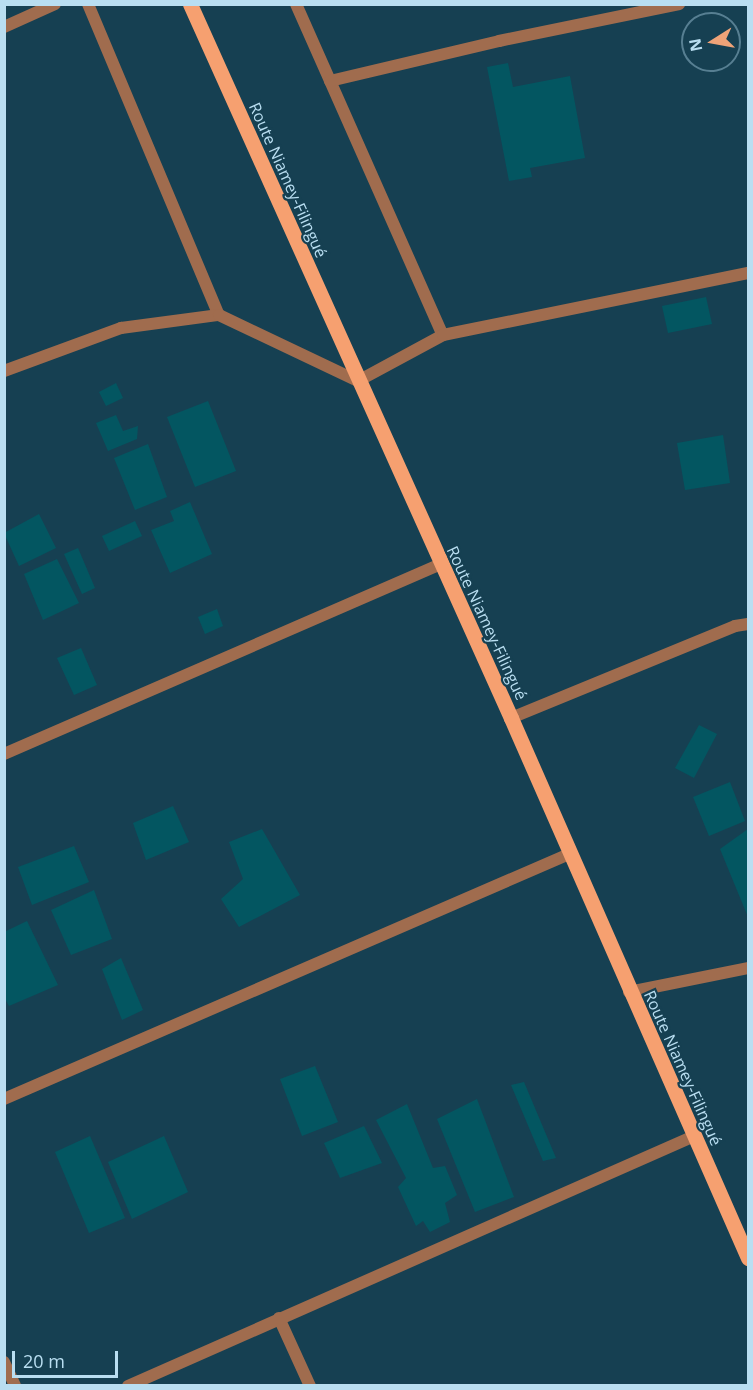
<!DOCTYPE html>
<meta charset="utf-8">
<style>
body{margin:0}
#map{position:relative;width:753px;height:1390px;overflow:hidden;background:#164052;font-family:"Open Sans",sans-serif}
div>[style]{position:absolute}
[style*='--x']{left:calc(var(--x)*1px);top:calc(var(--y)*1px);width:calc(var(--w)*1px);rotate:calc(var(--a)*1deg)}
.building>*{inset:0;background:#035661}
.minor>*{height:12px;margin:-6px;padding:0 6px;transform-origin:6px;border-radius:6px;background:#a06c4e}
.tertiary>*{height:12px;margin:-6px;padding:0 6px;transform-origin:6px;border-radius:6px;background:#a06c4e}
.primary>*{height:15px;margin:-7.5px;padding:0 7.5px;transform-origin:7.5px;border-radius:7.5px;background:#f6a070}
span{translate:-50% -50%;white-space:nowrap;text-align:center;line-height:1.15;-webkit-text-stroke:4.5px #164052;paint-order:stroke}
.street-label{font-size:16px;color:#b9def1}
.frame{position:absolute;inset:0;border:6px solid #b9def1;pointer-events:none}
.north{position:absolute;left:681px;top:12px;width:60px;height:60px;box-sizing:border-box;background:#164052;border:2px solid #577f92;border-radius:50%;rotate:259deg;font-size:16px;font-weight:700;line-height:24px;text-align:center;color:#b9def1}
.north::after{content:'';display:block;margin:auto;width:21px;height:27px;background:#efa378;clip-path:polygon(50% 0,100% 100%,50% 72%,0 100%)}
.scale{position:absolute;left:12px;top:1351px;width:106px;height:27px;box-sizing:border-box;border:3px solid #b9def1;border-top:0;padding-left:8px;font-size:18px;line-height:21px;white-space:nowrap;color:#b9def1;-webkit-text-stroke:4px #164052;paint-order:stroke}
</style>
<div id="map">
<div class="building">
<div style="clip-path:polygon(508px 63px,513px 87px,570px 76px,585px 158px,530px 168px,532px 177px,509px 181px,487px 67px)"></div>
<div style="clip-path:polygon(706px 297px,712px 324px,668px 333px,662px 306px)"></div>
<div style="clip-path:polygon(116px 383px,123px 398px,106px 406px,99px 392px)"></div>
<div style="clip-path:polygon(208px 401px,236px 471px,195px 487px,167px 417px)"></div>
<div style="clip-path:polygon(116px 415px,123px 431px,138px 426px,137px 439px,108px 451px,96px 423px)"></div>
<div style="clip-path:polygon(723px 435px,730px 483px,685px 490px,677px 443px)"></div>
<div style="clip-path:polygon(148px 444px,167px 497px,135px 510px,114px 458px)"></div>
<div style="clip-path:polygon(190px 502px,212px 554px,170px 573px,151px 530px,174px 521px,170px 511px)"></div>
<div style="clip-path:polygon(39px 514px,56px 548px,19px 566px,4px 533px)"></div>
<div style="clip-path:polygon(135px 521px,142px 536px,109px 551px,102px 536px)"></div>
<div style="clip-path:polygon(78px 548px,95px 588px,82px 594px,64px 554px)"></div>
<div style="clip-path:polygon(57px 559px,79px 603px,43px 620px,24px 574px)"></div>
<div style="clip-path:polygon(217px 609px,223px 626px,205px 634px,198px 617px)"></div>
<div style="clip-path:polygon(81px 648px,97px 685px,74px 695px,57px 658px)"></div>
<div style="clip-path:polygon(699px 725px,717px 734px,694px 778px,675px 768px)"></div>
<div style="clip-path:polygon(730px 782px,745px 821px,709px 836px,693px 797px)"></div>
<div style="clip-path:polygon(173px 806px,189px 842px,146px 860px,133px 823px)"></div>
<div style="clip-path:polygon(262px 829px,300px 895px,239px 927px,221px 899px,243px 879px,229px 842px)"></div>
<div style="clip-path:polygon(748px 829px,748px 917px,720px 849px)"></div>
<div style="clip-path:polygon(74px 846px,89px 882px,32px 905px,18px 867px)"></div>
<div style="clip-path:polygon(94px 890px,112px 939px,71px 955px,51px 910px)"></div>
<div style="clip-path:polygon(27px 921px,58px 985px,9px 1006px,4px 997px,4px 932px)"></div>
<div style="clip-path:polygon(121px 958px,143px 1010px,122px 1020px,102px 969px)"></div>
<div style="clip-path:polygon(315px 1066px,338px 1122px,302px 1136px,280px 1079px)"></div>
<div style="clip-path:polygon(524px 1082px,556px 1158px,543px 1161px,511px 1085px)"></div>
<div style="clip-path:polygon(477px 1099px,514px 1197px,475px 1212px,437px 1119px)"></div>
<div style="clip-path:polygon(407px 1104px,433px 1168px,445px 1166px,457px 1195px,445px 1203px,450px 1222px,430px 1232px,423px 1221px,416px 1226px,398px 1187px,406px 1178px,376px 1120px)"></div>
<div style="clip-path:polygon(364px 1126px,382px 1163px,340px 1178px,324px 1143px)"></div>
<div style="clip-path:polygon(90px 1136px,125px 1218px,89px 1233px,55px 1152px)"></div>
<div style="clip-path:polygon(164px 1136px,188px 1192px,132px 1219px,108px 1162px)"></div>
</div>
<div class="minor">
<div style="--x:88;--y:4;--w:337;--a:67.2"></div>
<div style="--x:296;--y:4;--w:362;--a:66.1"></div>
<div style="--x:4;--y:27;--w:56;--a:-24.3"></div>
<div style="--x:330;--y:81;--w:174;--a:-13.3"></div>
<div style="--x:499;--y:41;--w:184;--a:-11.6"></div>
<div style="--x:4;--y:371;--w:125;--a:-20.2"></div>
<div style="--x:121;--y:328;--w:99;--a:-7.6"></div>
<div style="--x:219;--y:315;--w:154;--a:25.4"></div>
<div style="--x:358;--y:381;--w:97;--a:-28.4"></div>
<div style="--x:443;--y:335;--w:311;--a:-11.5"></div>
<div style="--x:4;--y:754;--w:477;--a:-23.5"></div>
<div style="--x:629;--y:992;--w:121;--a:-11.4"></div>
<div style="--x:4;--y:1099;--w:616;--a:-23.44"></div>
<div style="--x:279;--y:1318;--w:75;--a:65.5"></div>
<div style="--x:4;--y:1362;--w:26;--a:65"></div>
<div style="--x:128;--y:1386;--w:619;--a:-23.83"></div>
</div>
<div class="tertiary">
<div style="--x:511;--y:718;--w:242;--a:-22.3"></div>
<div style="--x:735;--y:626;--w:13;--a:-9"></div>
</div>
<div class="primary">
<div style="--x:190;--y:4;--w:783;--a:65.79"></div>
<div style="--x:511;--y:718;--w:590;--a:66.3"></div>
</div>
<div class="street-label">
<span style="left:288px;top:180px;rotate:66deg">Route Niamey-Filingué</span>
<span style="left:487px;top:623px;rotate:65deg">Route Niamey-Filingué</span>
<span style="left:683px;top:1068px;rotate:66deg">Route Niamey-Filingué</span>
</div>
<div class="frame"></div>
<div class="north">N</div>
<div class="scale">20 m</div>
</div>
